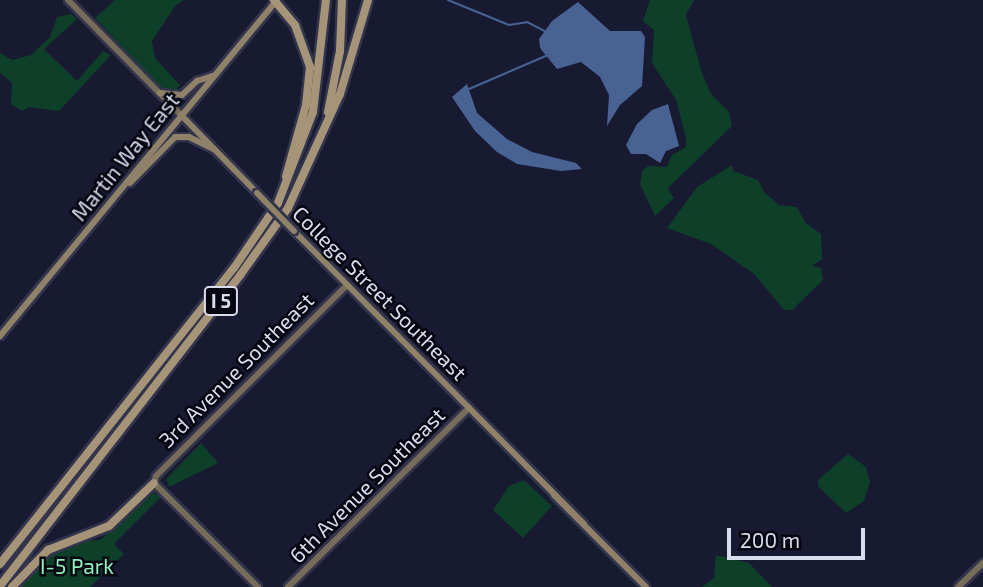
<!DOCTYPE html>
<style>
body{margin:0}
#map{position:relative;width:983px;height:587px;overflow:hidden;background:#181a32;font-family:"Exo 2",sans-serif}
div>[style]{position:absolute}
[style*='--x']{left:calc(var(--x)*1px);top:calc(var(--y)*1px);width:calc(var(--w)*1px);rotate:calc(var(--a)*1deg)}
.green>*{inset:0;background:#0e3f29}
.water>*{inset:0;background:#486293}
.stream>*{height:2px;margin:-1px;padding:0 1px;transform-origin:1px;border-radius:1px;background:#486293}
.roads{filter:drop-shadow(2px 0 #33354c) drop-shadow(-2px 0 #33354c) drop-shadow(0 2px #33354c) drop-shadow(0 -2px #33354c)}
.secondary>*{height:6px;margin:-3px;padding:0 3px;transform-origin:3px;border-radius:3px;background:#776b59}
.primary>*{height:6px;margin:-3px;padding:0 3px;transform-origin:3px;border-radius:3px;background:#908169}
.highway>*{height:8px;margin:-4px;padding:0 4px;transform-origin:4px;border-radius:4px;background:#a69478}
.bridges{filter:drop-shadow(2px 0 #33354c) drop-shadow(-2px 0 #33354c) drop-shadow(0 2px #33354c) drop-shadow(0 -2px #33354c)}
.primary-bridge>*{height:6px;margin:-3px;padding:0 3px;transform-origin:3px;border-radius:3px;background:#908169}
span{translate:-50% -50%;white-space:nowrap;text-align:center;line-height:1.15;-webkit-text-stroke:5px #060610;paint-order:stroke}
.shield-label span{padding:2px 5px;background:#060610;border:2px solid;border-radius:5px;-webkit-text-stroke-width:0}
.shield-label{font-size:19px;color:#d9dced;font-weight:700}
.street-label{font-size:21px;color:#d9dced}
.park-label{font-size:21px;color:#8fefbe}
.scale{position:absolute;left:727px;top:528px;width:138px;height:32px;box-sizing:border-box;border:4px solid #d9dced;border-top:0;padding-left:9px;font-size:21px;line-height:24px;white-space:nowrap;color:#d9dced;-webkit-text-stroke:5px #060610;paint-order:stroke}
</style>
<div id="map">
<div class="green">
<div style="clip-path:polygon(115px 0,184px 0,175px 6px,152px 41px,155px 58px,180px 85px,173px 94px,165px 92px,95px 18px)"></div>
<div style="clip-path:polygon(650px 0,694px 0,686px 15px,701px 70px,711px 94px,729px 112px,732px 126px,671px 185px,668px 189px,674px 198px,655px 216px,640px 184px,642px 171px,648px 166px,667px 167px,672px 155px,686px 147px,686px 138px,676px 100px,652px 63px,654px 30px,643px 21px)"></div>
<div style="clip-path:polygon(71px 14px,77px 19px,44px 49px,77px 81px,103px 51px,111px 55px,59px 111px,29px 107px,22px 111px,11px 104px,12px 83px,0 73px,0 53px,12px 60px,31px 55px,50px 37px,57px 17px)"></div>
<div style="clip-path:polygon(732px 165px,733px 171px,758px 180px,764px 192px,779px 205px,797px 207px,806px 223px,821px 234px,822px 259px,812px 266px,821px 268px,823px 280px,792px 310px,784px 310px,754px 274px,711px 244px,667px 228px,697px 187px)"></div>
<div style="clip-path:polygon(201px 443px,218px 463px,169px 487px,166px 479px)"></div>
<div style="clip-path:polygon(848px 454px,866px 467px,870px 482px,864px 501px,846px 513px,818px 486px,818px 480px)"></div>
<div style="clip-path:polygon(524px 480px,552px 506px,523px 538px,493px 510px,509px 486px)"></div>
<div style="clip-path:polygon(154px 493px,161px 497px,114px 544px,124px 554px,90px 587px,17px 587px,45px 558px,80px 541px,100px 540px)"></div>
<div style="clip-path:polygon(716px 555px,749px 563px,772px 587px,702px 587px,714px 578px)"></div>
</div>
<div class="water">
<div style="clip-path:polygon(578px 2px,610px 31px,641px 31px,645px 37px,642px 86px,620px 105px,607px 126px,609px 95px,600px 77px,581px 62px,557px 69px,540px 48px,539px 39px,552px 21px)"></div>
<div style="clip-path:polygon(467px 84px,477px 113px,507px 139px,532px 152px,576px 163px,582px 169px,561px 171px,517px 164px,497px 152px,475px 131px,452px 97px)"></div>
<div style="clip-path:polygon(668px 104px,679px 146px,666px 151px,660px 163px,646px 154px,631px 154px,626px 145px,637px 124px,652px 110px)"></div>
</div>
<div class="stream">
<div style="--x:448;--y:0;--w:66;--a:22.3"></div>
<div style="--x:509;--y:25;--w:18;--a:-9"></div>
<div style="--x:527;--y:22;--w:20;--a:27"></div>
<div style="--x:469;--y:89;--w:86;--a:-23.3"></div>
</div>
<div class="roads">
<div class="secondary">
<div style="--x:68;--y:0;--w:161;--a:45.5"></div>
<div style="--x:258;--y:587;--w:147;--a:-135"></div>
<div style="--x:154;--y:483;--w:7;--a:-74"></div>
<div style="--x:156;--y:476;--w:270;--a:-45"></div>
<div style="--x:288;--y:587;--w:255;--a:-44.7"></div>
<div style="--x:958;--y:587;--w:35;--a:-44"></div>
</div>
<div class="primary">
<div style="--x:160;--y:93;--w:22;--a:5"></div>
<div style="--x:182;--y:95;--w:21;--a:-43"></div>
<div style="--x:197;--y:81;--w:16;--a:-18"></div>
<div style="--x:181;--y:115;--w:109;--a:45.7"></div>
<div style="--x:130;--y:183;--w:64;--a:-45.6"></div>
<div style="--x:175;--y:137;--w:14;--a:0"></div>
<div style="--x:189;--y:137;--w:28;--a:26"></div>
<div style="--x:294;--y:231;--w:412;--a:45.3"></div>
<div style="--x:0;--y:336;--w:435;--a:-50.5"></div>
<div style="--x:554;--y:495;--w:130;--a:45"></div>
</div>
<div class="highway">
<div style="--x:274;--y:0;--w:33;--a:50"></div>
<div style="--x:295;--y:25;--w:45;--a:70.3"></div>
<div style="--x:310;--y:67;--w:38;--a:96"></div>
<div style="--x:306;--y:105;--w:74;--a:105.7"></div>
<div style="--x:328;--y:112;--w:62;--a:-78.9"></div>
<div style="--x:340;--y:51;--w:51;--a:-87.8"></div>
<div style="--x:0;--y:564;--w:377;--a:-51.7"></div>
<div style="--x:234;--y:268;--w:78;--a:-55.9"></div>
<div style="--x:278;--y:203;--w:97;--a:-69"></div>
<div style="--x:313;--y:112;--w:113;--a:-83.4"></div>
<div style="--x:0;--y:586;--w:394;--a:-52.3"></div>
<div style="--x:241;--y:274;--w:81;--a:-54.5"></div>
<div style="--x:288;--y:208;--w:125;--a:-65.5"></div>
<div style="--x:340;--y:94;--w:98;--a:-73.4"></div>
<div style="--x:12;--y:587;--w:52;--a:-45.8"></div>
<div style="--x:48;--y:550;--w:66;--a:-21.5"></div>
<div style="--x:109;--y:526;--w:62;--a:-43.7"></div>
</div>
</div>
<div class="bridges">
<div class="primary-bridge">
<div style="--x:257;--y:193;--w:53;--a:45.8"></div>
</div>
</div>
<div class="shield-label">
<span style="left:221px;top:301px">I 5</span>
</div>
<div class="street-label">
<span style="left:125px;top:157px;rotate:-51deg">Martin Way East</span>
<span style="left:380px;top:293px;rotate:45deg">College Street Southeast</span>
<span style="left:236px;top:370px;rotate:-45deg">3rd Avenue Southeast</span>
<span style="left:367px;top:485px;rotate:-45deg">6th Avenue Southeast</span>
</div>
<div class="park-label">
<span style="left:77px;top:566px">I-5 Park</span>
</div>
<div class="scale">200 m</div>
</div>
